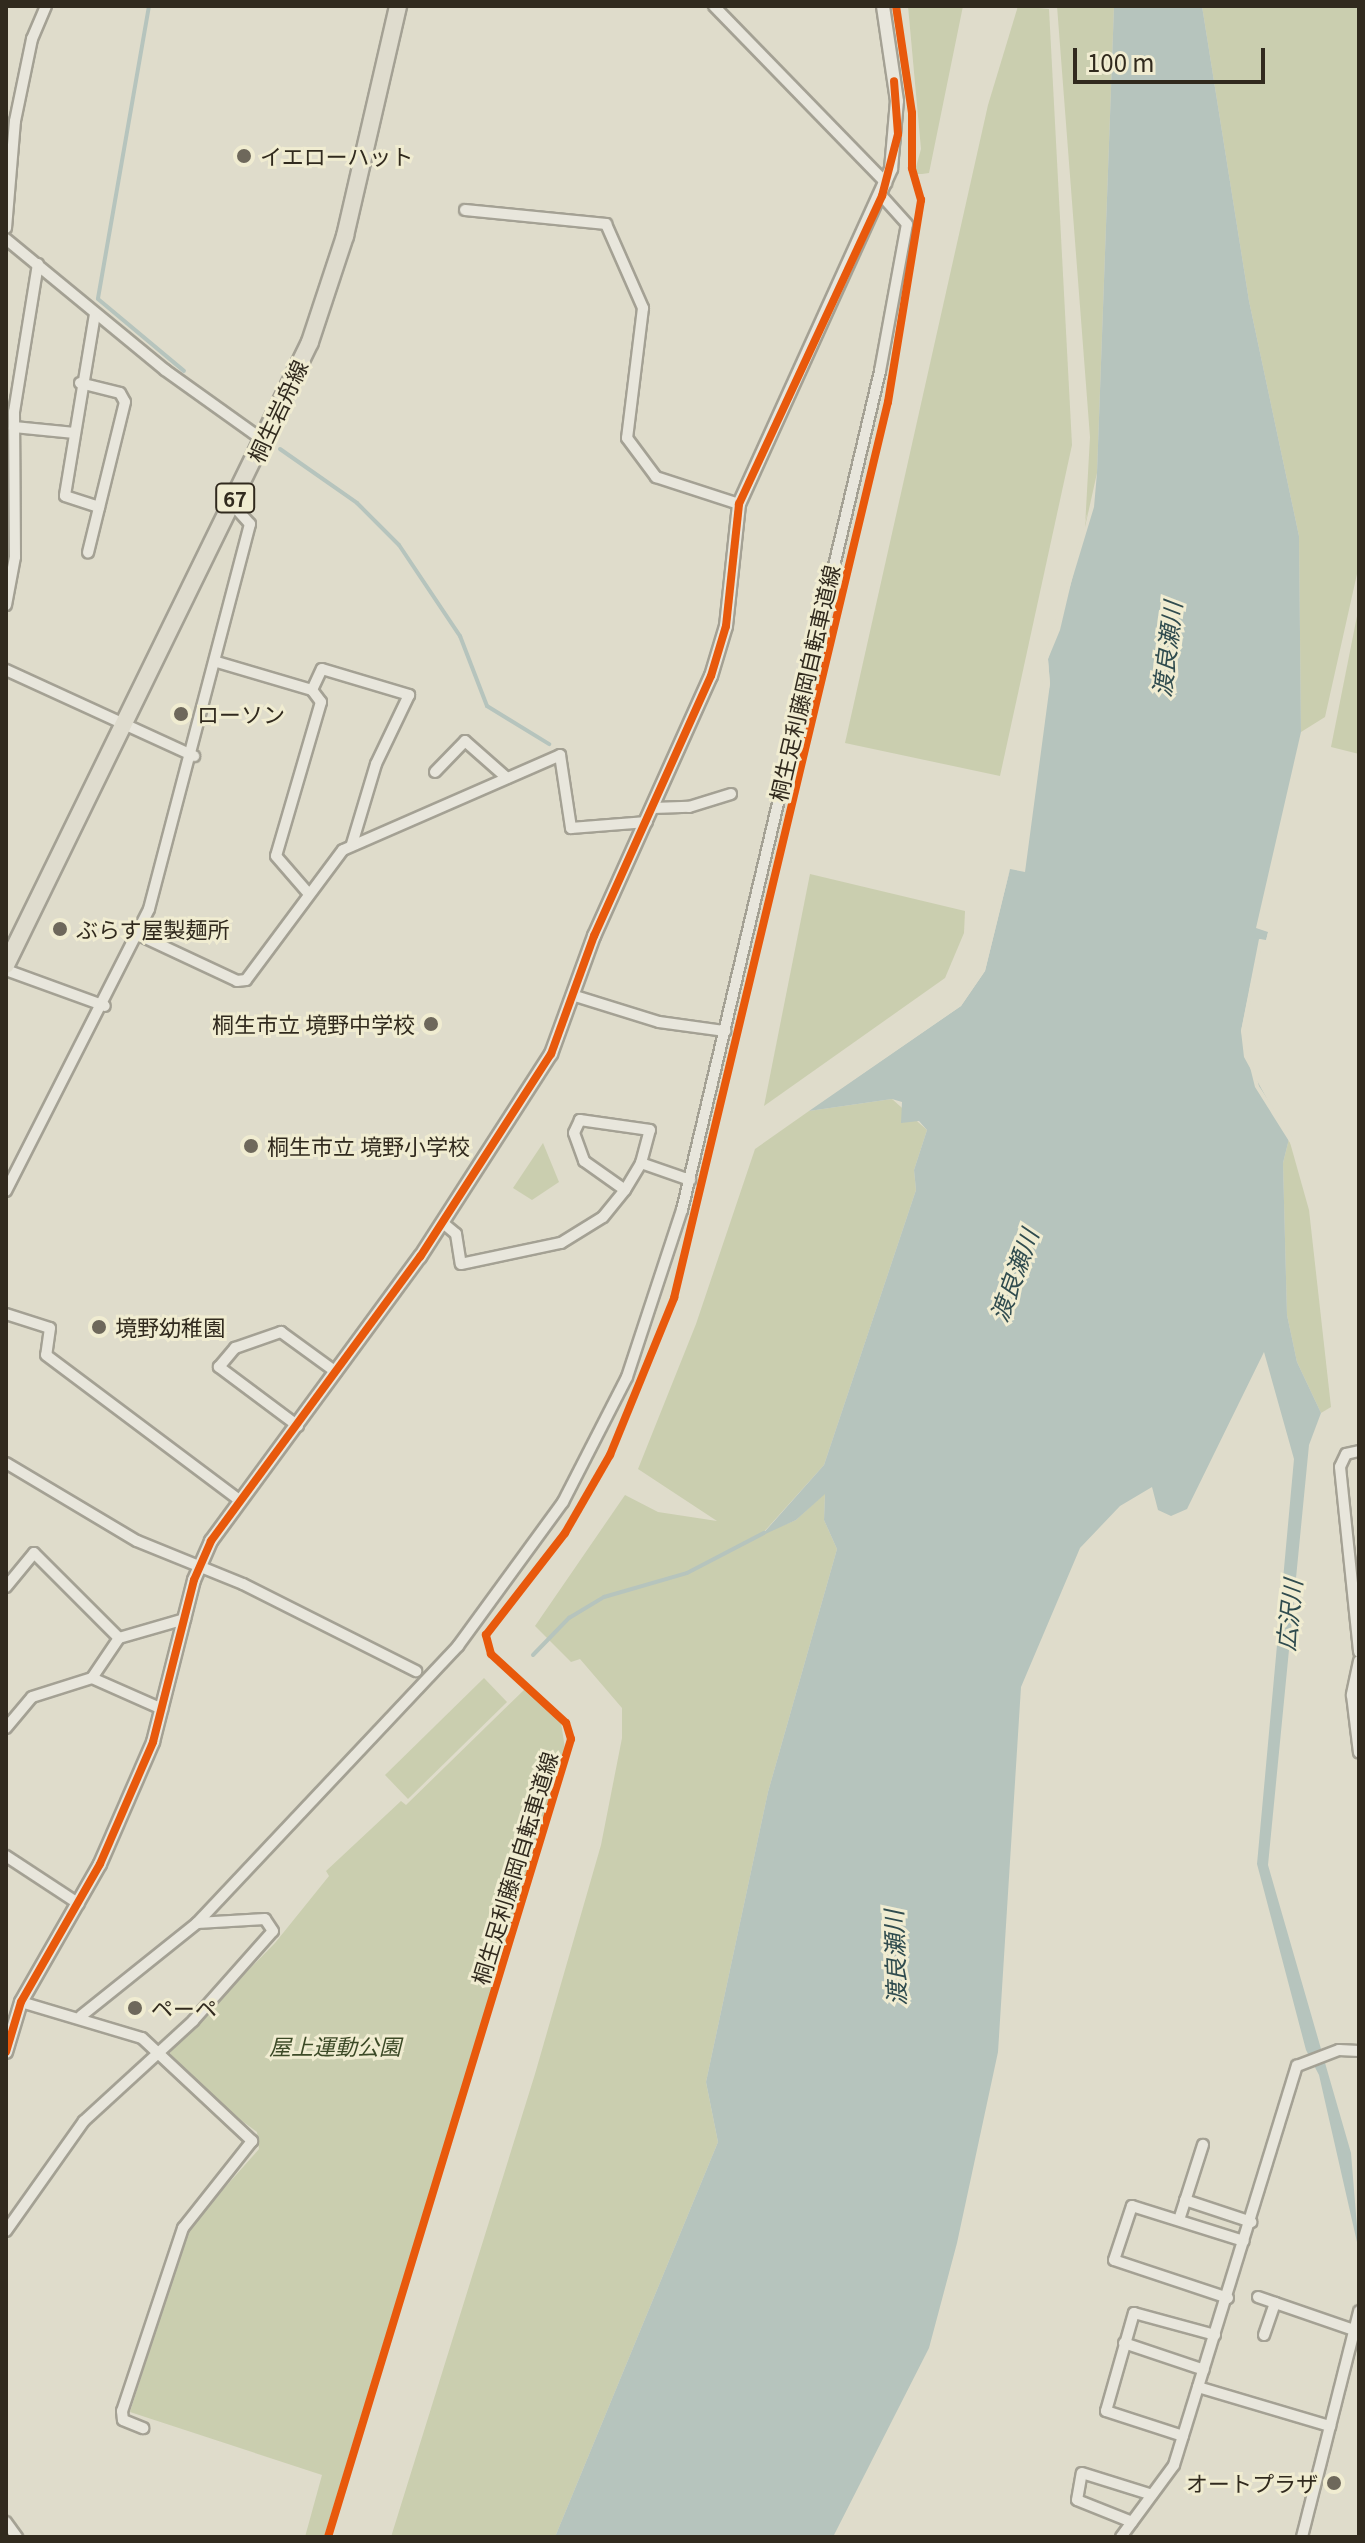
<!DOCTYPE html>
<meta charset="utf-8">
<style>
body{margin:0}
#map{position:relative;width:1365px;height:2543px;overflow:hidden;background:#dfdccb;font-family:Georgia,"Noto Sans JP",serif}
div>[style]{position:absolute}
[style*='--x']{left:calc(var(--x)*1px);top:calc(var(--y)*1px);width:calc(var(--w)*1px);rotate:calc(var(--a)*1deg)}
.green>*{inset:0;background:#caceaf}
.water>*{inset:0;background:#b6c4bd}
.pier>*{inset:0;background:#dfdccb}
.stream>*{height:4px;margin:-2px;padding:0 2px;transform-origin:2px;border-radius:2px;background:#b6c4bd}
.roads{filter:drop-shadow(2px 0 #a4a194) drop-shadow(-2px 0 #a4a194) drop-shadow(0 2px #a4a194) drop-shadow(0 -2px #a4a194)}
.minor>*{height:10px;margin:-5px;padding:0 5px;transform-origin:5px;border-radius:5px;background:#e8e6dc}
.tertiary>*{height:12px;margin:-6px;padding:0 6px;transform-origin:6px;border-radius:6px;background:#e8e6dc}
.primary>*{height:16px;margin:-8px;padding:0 8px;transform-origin:8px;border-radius:8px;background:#dfdcce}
.cycleway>*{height:8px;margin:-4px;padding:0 4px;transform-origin:4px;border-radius:4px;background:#e8590c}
.dots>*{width:22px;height:22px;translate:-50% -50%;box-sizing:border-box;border:4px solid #f0ecd1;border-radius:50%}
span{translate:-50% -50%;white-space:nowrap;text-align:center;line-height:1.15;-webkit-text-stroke:6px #f0ecd1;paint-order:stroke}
.shield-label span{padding:2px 6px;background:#f0ecd1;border:2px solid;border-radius:6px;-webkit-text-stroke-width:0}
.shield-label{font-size:20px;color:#312a1e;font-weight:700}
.poi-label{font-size:22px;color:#312a1e}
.left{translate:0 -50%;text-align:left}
.right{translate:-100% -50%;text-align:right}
.street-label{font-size:22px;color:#312a1e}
.park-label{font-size:22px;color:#3c4a27;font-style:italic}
.water-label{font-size:24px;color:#2f4b4e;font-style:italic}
.frame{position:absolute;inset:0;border:8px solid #312a1e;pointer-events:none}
.scale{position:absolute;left:1073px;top:48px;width:192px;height:36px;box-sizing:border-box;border:4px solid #312a1e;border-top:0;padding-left:10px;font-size:24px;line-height:28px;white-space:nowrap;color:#312a1e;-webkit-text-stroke:6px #f0ecd1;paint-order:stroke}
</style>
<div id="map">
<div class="green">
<div style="clip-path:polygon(908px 6px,963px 6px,929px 173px,922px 174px,914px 174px,921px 149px)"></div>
<div style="clip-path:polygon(1018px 6px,1049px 9px,1072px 445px,1000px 776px,845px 743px,988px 105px)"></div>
<div style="clip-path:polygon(1057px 6px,1114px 6px,1097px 473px,1085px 527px,1090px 437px)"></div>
<div style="clip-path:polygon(1202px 6px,1359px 6px,1359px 565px,1325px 717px,1301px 732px,1299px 536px,1249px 301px)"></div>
<div style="clip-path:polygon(1359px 606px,1359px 754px,1331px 747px)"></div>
<div style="clip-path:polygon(810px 874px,965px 911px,964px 933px,945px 978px,764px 1106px)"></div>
<div style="clip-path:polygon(892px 1099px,927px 1130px,914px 1170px,916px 1190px,824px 1465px,762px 1534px,796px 1520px,825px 1493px,824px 1520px,837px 1549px,768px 1792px,706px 2082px,718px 2142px,555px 2537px,391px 2537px,535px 2074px,601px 1845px,622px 1738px,622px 1708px,580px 1659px,571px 1662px,535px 1626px,625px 1495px,658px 1512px,717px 1521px,638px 1469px,696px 1324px,755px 1149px,809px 1111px)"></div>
<div style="clip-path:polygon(1289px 1139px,1309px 1210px,1331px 1407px,1321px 1413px,1297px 1362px,1287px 1315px,1283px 1163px)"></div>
<div style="clip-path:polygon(543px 1143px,559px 1182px,532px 1200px,513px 1188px)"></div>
<div style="clip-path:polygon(484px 1678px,507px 1702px,408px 1799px,385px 1775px)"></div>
<div style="clip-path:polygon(525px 1689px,561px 1722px,565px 1749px,324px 2537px,305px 2537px,322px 2475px,130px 2412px,187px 2230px,259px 2149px,257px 2132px,204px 2093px,170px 2055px,171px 2049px,275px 1943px,329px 1876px,326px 1871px,401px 1801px,406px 1805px)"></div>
</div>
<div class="water">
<div style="clip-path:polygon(1114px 6px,1202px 6px,1249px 301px,1299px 536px,1301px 732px,1256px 928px,1268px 932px,1266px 941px,1260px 939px,1241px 1031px,1244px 1057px,1289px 1139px,1283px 1163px,1287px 1315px,1297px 1362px,1321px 1413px,1309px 1445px,1268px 1865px,1351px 2153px,1359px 2251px,1319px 2075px,1306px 2050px,1257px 1864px,1294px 1459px,1264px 1352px,1187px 1509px,1171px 1516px,1158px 1510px,1152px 1487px,1120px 1506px,1080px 1548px,1021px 1687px,998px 2052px,957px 2243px,929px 2348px,833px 2537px,555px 2537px,718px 2142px,706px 2082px,768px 1792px,837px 1549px,824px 1520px,825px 1494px,796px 1520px,761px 1536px,824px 1465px,916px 1190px,914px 1170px,927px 1130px,919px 1121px,901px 1123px,902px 1102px,892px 1099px,809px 1111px,961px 1006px,985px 971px,1010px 869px,1025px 872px,1050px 684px,1048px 659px,1094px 507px,1097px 473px)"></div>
</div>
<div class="pier">
<div style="clip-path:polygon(1088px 511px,1060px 630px,1048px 659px,1050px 684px,1040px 730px,1044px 658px)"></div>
<div style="clip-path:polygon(1011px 865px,985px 971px,961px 1006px,805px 1113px,958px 1004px,982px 969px)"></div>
<div style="clip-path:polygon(1269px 929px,1270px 942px,1262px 944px,1245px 1031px,1259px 1086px,1293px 1138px,1292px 1146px,1255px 1087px,1241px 1031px,1259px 939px,1266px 940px)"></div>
</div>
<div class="stream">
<div style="--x:149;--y:6;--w:297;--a:99.9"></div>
<div style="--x:98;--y:299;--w:112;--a:39.9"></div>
<div style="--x:280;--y:449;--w:94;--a:35"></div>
<div style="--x:357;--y:503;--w:59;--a:45"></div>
<div style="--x:399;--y:545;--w:110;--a:56.2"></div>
<div style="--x:460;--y:636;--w:75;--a:68.9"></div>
<div style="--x:487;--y:706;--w:73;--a:31.5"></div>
<div style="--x:533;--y:1655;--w:52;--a:-45.8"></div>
<div style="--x:569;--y:1618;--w:41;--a:-31"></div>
<div style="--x:604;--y:1597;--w:86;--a:-16.1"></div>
<div style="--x:687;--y:1573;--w:87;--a:-27.5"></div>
</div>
<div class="roads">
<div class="minor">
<div style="--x:714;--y:6;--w:247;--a:45.8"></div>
<div style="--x:465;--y:210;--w:142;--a:5.7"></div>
<div style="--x:606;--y:224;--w:92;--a:66.2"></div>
<div style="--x:643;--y:308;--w:131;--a:97"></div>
<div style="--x:627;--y:438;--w:49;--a:53.4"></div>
<div style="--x:656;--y:477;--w:87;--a:18"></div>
<div style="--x:6;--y:228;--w:107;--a:-85.2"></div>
<div style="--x:15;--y:121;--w:84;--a:-78.3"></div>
<div style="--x:32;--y:39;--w:36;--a:-67"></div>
<div style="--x:6;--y:239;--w:206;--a:39.5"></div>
<div style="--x:165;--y:370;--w:122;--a:35.6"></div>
<div style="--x:95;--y:314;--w:184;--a:99.4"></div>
<div style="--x:65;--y:496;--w:36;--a:18"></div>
<div style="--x:80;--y:383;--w:41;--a:14"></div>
<div style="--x:120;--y:393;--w:10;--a:61"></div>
<div style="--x:125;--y:402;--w:155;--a:103.8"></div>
<div style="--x:14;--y:427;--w:61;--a:5.6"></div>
<div style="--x:6;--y:605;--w:49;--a:-79.4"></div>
<div style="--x:15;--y:557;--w:145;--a:-90.4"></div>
<div style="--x:14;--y:412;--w:150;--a:-80.8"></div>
<div style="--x:217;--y:662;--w:99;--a:16.4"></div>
<div style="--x:312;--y:690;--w:15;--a:53"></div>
<div style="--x:321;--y:702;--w:160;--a:106.3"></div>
<div style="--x:276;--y:856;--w:49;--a:49.1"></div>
<div style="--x:6;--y:670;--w:207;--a:24.6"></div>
<div style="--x:312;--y:690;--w:23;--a:-65"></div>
<div style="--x:322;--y:669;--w:91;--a:16.6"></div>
<div style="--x:409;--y:695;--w:76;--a:115.6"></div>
<div style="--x:376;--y:764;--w:84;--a:106.7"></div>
<div style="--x:435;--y:772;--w:43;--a:-45.9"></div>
<div style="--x:465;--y:741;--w:56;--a:41.4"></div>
<div style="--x:653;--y:808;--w:36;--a:-2"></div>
<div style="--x:689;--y:807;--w:44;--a:-17.2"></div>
<div style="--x:139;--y:935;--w:108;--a:25.1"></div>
<div style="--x:237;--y:981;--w:9;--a:-6"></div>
<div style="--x:246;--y:980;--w:162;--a:-53.3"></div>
<div style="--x:343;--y:850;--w:237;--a:-23.6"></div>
<div style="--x:560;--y:755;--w:74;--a:81.4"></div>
<div style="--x:571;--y:828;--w:76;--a:-4.5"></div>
<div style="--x:6;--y:970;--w:105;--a:20"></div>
<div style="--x:572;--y:995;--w:91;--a:17.2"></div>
<div style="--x:659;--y:1022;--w:67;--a:7.8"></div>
<div style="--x:641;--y:1163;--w:52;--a:19.1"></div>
<div style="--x:6;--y:1191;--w:316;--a:-63.1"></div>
<div style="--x:149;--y:909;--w:398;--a:-75.3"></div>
<div style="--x:250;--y:524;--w:27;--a:-132"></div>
<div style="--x:443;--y:1223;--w:17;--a:40"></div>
<div style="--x:456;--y:1234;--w:30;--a:81"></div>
<div style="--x:461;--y:1264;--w:102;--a:-11.9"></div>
<div style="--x:561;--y:1243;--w:49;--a:-31.8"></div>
<div style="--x:603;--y:1217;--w:35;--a:-51"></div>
<div style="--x:625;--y:1190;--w:31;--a:-59"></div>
<div style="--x:641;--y:1163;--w:34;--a:-75"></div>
<div style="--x:650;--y:1130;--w:71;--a:-171.9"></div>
<div style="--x:580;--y:1120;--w:14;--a:115"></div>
<div style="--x:574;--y:1133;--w:30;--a:70"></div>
<div style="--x:584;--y:1161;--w:50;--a:35.3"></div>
<div style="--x:6;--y:1314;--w:46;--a:17.7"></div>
<div style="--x:50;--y:1328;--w:27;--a:98"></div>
<div style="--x:46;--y:1355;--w:240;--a:36.9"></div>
<div style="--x:298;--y:1426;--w:99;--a:-143.2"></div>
<div style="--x:219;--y:1367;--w:25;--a:-50"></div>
<div style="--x:235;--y:1348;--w:49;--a:-19.2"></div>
<div style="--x:281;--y:1332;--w:68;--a:36"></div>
<div style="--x:1359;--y:1451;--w:13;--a:167"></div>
<div style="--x:1346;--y:1454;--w:14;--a:115"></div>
<div style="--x:1340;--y:1467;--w:186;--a:84.1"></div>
<div style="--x:6;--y:1463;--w:152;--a:30.8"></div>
<div style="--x:137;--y:1541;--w:114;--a:22.1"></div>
<div style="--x:243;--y:1584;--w:194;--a:26.7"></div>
<div style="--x:6;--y:1587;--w:44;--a:-50.5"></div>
<div style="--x:34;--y:1553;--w:120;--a:45"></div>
<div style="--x:119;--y:1638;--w:69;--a:-16.1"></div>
<div style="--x:1359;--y:1661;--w:35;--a:102"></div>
<div style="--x:1352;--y:1695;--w:58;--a:83.1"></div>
<div style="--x:92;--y:1678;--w:77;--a:23.9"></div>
<div style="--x:6;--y:1728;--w:40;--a:-50"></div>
<div style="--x:32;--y:1697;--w:63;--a:-17.6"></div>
<div style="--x:92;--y:1678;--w:48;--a:-56"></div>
<div style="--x:6;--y:1856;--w:87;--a:33.3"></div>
<div style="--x:21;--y:2002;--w:126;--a:16.6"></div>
<div style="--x:142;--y:2038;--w:151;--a:43.1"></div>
<div style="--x:252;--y:2141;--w:111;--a:128.4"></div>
<div style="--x:183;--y:2228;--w:193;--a:108.4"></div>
<div style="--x:122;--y:2411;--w:9;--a:84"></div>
<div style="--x:123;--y:2420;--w:22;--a:22"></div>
<div style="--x:81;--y:2016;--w:149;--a:-38.7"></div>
<div style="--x:197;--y:1923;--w:381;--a:-46.7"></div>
<div style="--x:458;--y:1646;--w:178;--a:-53.9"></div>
<div style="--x:563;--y:1502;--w:140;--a:-62.9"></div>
<div style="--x:627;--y:1377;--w:176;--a:-71.8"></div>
<div style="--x:682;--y:1210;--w:862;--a:-76.72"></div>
<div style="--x:880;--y:371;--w:149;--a:-79.6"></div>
<div style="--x:907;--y:224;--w:38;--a:-132"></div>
<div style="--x:1185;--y:2200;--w:70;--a:18.4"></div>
<div style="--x:1179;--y:2220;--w:79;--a:-72.3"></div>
<div style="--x:6;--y:2231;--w:135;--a:-54.7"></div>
<div style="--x:84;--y:2121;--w:148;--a:-42.5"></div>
<div style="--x:193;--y:2021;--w:120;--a:-48.4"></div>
<div style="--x:273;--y:1931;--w:14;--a:-124"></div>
<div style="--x:265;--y:1919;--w:68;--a:176.6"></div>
<div style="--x:1258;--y:2297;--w:102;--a:19"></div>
<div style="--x:1228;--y:2298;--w:120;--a:-161.6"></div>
<div style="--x:1114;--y:2260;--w:57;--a:-71.6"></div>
<div style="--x:1132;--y:2206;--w:117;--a:17.4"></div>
<div style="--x:1264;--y:2335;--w:34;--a:-71"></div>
<div style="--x:1124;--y:2343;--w:84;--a:18.6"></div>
<div style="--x:1198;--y:2387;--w:138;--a:16.5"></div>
<div style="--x:1183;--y:2436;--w:81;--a:-162"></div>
<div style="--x:1106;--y:2411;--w:102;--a:-74.1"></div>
<div style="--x:1134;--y:2313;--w:84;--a:15.2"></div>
<div style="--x:6;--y:2522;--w:19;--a:54"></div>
<div style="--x:1132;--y:2522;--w:59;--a:-158.2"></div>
<div style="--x:1077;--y:2500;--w:27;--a:-80"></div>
<div style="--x:1082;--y:2473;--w:73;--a:17.4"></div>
<div style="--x:1121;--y:2537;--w:89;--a:-53.6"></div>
<div style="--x:1174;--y:2465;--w:418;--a:-72.9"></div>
<div style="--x:1297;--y:2066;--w:45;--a:-20.9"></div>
<div style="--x:1339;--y:2050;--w:20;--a:3"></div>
<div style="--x:1302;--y:2537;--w:233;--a:-75.8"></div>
</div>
<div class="tertiary">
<div style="--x:6;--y:2052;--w:52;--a:-73.3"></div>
<div style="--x:21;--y:2002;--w:159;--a:-60.2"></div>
<div style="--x:100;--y:1864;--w:133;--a:-66.5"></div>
<div style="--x:153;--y:1742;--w:167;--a:-75.8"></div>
<div style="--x:194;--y:1580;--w:43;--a:-66.4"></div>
<div style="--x:211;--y:1541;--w:353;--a:-53.7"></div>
<div style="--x:420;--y:1257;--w:242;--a:-57.2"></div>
<div style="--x:551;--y:1054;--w:126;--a:-70"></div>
<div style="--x:594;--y:936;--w:285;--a:-65.8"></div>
<div style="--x:711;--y:676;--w:52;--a:-73.3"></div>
<div style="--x:726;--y:626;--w:123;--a:-83.9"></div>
<div style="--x:739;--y:504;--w:368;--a:-65.6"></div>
<div style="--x:891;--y:169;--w:68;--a:-85"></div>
<div style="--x:897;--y:101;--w:96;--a:-98.4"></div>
</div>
<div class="primary">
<div style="--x:6;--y:965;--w:693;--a:-63.99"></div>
<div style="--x:310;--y:342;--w:112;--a:-71.7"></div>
<div style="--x:345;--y:236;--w:236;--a:-77"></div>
</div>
</div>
<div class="cycleway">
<div style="--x:6;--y:2052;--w:52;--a:-73.3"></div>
<div style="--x:21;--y:2002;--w:159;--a:-60.2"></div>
<div style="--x:100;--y:1864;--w:133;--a:-66.5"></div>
<div style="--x:153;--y:1742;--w:167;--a:-75.8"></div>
<div style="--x:194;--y:1580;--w:43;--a:-66.4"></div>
<div style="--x:211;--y:1541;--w:353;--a:-53.7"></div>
<div style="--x:420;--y:1257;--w:242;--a:-57.2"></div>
<div style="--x:551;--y:1054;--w:126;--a:-70"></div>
<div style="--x:594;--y:936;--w:285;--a:-65.8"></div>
<div style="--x:711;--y:676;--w:52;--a:-73.3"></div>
<div style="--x:726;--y:626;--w:123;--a:-83.9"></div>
<div style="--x:739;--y:504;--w:340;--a:-65.1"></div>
<div style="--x:882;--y:196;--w:64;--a:-75.5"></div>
<div style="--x:898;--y:134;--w:53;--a:-94.3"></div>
<div style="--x:328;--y:2537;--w:834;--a:-73.06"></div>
<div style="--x:571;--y:1739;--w:17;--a:-107"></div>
<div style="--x:566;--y:1723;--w:102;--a:-137.4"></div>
<div style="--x:491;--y:1654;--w:20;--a:-105"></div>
<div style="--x:486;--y:1635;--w:129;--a:-52.2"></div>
<div style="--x:565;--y:1533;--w:90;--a:-60"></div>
<div style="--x:610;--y:1455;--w:170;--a:-67.8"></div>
<div style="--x:674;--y:1298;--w:921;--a:-76.57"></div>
<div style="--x:888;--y:402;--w:205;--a:-80.7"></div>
<div style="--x:921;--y:200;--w:33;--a:-106"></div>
<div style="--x:912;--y:168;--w:55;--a:-90"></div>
<div style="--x:912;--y:113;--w:108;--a:-98.5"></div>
</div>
<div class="dots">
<div style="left:244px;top:156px;background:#6e685b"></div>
<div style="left:181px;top:714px;background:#6e685b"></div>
<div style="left:60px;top:929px;background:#6e685b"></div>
<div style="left:431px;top:1024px;background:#6e685b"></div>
<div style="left:251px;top:1146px;background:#6e685b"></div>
<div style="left:99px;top:1327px;background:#6e685b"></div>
<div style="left:135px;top:2008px;background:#6e685b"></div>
<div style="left:1334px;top:2483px;background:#6e685b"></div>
</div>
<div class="shield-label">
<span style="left:235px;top:498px">67</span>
</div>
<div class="poi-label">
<span class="left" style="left:260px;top:156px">イエローハット</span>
<span class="left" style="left:197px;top:714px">ローソン</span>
<span class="left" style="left:76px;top:929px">ぶらす屋製麺所</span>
<span class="right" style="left:415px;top:1024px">桐生市立 境野中学校</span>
<span class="left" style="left:267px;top:1146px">桐生市立 境野小学校</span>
<span class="left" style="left:115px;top:1327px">境野幼稚園</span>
<span class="left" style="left:151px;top:2008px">ペーペ</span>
<span class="right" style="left:1318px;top:2483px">オートプラザ</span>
</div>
<div class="street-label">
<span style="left:277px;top:411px;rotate:-65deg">桐生岩舟線</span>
<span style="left:804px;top:683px;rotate:-77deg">桐生足利藤岡自転車道線</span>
<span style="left:514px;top:1868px;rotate:-73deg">桐生足利藤岡自転車道線</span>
</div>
<div class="park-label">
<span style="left:335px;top:2046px">屋上運動公園</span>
</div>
<div class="water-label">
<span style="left:1166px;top:649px;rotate:-83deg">渡良瀬川</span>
<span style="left:1013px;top:1275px;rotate:-70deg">渡良瀬川</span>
<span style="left:1288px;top:1615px;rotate:-84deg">広沢川</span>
<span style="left:894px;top:1958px;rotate:-92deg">渡良瀬川</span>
</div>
<div class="frame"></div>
<div class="scale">100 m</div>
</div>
